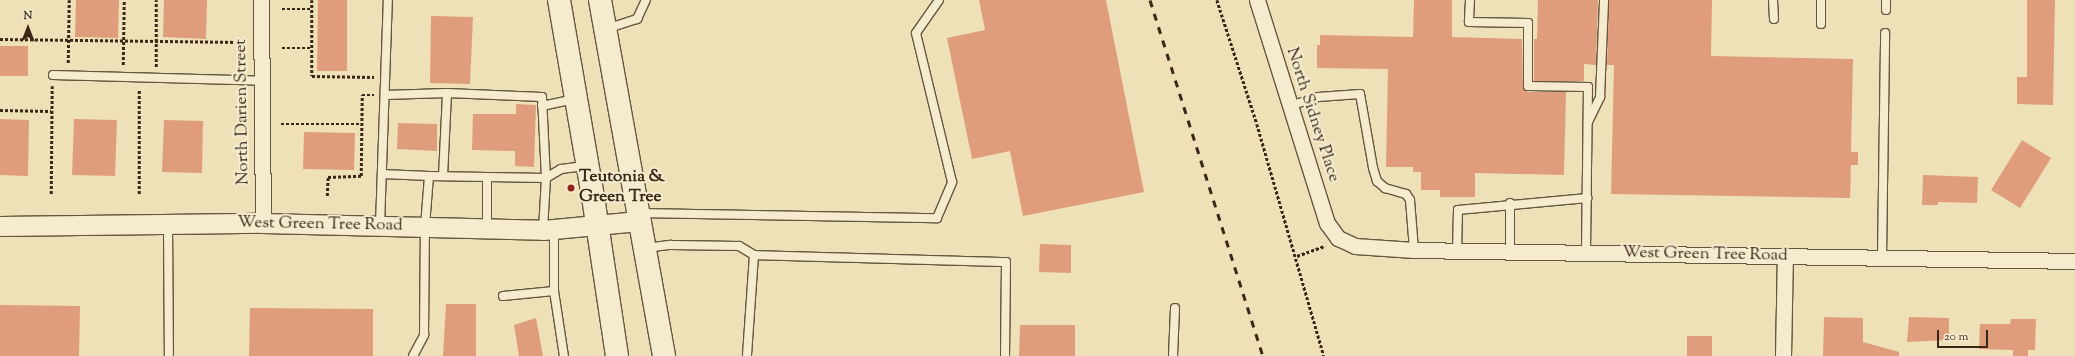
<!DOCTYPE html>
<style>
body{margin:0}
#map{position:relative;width:2075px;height:356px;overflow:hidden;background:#efe1b7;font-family:"Sorts Mill Goudy",serif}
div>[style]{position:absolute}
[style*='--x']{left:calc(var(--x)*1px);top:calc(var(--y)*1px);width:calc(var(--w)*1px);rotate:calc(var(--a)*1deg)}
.building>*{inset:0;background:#df9d7c}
.path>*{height:2.5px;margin-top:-1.25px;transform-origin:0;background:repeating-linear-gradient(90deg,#392717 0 3px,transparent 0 5px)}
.roads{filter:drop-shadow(1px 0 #66563f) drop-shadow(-1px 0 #66563f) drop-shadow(0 1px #66563f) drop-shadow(0 -1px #66563f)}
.service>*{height:8px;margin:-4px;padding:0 4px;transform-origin:4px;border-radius:4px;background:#f5ecd0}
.minor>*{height:15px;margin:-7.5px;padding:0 7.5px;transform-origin:7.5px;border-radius:7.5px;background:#f5ecd0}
.tertiary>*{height:19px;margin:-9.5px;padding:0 9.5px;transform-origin:9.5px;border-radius:9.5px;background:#f5ecd0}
.secondary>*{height:22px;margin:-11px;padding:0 11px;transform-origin:11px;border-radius:11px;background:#f5ecd0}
.rail>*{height:3px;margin-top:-1.5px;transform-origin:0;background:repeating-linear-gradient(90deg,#392717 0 7px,transparent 0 14px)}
.dots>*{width:11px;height:11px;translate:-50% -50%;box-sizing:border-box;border:2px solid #f5ecd0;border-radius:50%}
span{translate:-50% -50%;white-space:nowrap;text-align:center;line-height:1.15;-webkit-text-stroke:4px #f5ecd0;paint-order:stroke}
.street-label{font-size:17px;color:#392717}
.poi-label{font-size:17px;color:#392717;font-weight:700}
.left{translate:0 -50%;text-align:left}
.north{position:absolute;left:8px;top:8px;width:40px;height:40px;-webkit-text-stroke:3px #f5ecd0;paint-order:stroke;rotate:0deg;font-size:11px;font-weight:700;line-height:16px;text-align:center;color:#392717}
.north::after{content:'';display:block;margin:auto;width:14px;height:18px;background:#392717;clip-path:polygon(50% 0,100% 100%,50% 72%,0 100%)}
.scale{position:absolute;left:1937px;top:330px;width:51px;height:18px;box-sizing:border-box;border:2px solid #392717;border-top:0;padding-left:5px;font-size:12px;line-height:14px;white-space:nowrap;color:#392717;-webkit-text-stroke:3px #f5ecd0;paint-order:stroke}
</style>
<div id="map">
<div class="building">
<div style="clip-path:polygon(76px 0,119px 0,118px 38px,75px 37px)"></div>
<div style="clip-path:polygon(164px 0,207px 0,206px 39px,163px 37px)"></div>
<div style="clip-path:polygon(318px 0,347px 0,347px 71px,317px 71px)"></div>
<div style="clip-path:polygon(979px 0,1106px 0,1144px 192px,1023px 216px,1010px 151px,972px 159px,947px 38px,985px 30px)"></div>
<div style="clip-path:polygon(1414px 0,1452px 0,1452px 37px,1522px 39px,1523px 89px,1528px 92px,1566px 92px,1564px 175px,1475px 173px,1475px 197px,1440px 197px,1440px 190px,1421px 190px,1421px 172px,1413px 172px,1413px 167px,1386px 167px,1388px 69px,1317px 68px,1317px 45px,1320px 45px,1320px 35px,1413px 37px)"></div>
<div style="clip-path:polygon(1538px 0,1598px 0,1596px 65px,1584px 64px,1584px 81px,1534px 81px,1534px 39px,1537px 39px)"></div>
<div style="clip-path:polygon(1609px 0,1712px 0,1711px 56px,1853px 59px,1851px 152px,1858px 152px,1858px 165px,1851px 165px,1850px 198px,1611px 194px,1614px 65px,1607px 65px)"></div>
<div style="clip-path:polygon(2027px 0,2055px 0,2053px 105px,2017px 104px,2017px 77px,2027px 77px)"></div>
<div style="clip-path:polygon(431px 16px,473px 17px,470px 84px,430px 83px)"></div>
<div style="clip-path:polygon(0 46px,28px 46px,28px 76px,0 76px)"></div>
<div style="clip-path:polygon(516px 104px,536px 105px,534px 167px,515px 166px,515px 151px,472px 150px,473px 114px,516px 114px)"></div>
<div style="clip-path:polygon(0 119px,29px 120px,28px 176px,0 175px)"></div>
<div style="clip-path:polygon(74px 119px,117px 120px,115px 176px,72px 175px)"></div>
<div style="clip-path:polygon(164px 120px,203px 121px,202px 173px,162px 172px)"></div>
<div style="clip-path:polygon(398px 123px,437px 124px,437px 151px,397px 149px)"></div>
<div style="clip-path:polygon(304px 132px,355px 133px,354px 170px,303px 169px)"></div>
<div style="clip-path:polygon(2022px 140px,2051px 158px,2020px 208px,1991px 190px)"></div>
<div style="clip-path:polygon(1923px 175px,1978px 177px,1977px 203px,1938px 202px,1938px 205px,1922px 205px)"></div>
<div style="clip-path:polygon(1040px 244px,1071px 245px,1071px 273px,1039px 272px)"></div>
<div style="clip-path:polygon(446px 304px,476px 304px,476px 356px,443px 356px)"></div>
<div style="clip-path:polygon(0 305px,80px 306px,79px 356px,0 356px)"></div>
<div style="clip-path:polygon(250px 308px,373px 309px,373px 356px,249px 356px)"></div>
<div style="clip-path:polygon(1824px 317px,1863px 318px,1863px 342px,1899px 352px,1899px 356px,1823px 356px)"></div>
<div style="clip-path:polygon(1909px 317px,1949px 318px,1949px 340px,1907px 342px)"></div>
<div style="clip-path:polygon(536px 318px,543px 356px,519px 356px,514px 325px)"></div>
<div style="clip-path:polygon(2011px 319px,2036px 319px,2035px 350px,2028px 350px,2028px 356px,2013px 356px,2013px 350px,1979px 349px,1980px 324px,2010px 324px)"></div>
<div style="clip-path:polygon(1020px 325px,1075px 325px,1075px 356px,1019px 356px)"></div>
<div style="clip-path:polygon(1687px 336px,1712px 336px,1712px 356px,1687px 356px)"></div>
</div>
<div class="path">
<div style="--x:312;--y:0;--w:76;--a:90"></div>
<div style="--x:312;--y:76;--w:62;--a:0.9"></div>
<div style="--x:1217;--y:0;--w:130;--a:72.1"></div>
<div style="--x:1257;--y:124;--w:241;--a:73.9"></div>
<div style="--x:282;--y:9;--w:30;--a:0"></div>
<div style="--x:0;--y:39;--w:241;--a:0.7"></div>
<div style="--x:282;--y:48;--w:29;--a:0"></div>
<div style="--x:68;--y:63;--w:63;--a:-89.1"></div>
<div style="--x:123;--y:65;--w:65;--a:-89.1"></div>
<div style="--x:156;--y:67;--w:67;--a:-90"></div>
<div style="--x:0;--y:110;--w:51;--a:1.1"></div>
<div style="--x:281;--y:124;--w:80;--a:0"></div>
<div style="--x:51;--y:194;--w:108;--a:-89.5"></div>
<div style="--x:139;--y:194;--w:104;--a:-90"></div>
<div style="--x:327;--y:196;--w:19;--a:-87"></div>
<div style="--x:328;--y:177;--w:33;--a:-2"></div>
<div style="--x:361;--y:176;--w:81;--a:-89.3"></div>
<div style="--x:362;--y:95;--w:12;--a:0"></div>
<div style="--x:1297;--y:256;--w:30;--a:-20"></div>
</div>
<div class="roads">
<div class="service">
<div style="--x:1470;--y:0;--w:22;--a:93"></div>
<div style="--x:1469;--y:22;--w:59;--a:1"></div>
<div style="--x:1528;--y:23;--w:63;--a:90"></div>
<div style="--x:1528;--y:86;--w:60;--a:1"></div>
<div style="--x:1588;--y:87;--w:166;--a:90.7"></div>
<div style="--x:1773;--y:0;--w:19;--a:87"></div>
<div style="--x:1886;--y:10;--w:10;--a:-90"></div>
<div style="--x:1821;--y:24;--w:24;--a:-90"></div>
<div style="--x:606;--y:29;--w:33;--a:-18"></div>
<div style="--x:637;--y:19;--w:21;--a:-65"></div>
<div style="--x:53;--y:75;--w:210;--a:1.6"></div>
<div style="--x:385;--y:95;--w:62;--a:-1.8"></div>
<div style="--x:447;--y:93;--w:95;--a:2.4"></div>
<div style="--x:542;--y:97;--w:81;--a:87.2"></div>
<div style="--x:546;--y:178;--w:17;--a:-31"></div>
<div style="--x:561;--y:169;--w:26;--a:-7"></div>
<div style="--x:542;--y:106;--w:34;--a:-12"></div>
<div style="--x:1289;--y:106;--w:30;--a:-17"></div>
<div style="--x:1318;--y:97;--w:42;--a:-4.1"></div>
<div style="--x:1360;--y:94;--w:75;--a:80"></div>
<div style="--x:1373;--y:168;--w:14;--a:73"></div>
<div style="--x:1377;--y:181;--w:11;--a:41"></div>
<div style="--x:1385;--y:188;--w:22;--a:16"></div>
<div style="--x:1406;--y:194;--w:7;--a:56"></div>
<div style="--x:1410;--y:200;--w:50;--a:85.4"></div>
<div style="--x:1588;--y:122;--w:28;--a:-64"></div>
<div style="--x:1600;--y:97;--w:97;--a:-87.6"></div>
<div style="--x:382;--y:174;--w:47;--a:2.4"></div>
<div style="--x:443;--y:176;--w:83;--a:-87.2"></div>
<div style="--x:487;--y:177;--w:51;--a:90"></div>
<div style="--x:639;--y:213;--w:298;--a:1"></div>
<div style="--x:937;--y:218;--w:39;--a:-67"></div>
<div style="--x:952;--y:182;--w:153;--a:-103.6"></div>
<div style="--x:916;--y:33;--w:40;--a:-55.1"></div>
<div style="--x:168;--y:224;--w:132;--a:89.6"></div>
<div style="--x:380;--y:225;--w:225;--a:-88"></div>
<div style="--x:554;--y:229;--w:62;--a:90"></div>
<div style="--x:554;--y:291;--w:66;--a:81.3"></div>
<div style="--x:645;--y:248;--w:26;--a:-7"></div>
<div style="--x:671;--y:245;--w:68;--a:0.8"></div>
<div style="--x:739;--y:246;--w:17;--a:31"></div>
<div style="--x:754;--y:255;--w:101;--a:94"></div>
<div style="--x:1457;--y:251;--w:41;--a:-88.6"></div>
<div style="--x:1458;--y:210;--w:130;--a:-5.3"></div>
<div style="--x:1510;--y:252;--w:49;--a:-90"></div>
<div style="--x:754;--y:255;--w:252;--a:1.6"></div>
<div style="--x:1006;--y:262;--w:94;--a:90.6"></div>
<div style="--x:1882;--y:258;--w:225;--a:-89.2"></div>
<div style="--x:503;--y:296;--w:51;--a:-5.6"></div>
<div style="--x:413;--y:356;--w:24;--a:-62"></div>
<div style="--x:424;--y:335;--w:109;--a:-89.5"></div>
<div style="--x:425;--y:226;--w:50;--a:-85.4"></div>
<div style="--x:429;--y:176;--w:117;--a:1"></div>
<div style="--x:546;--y:178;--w:52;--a:93.3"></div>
<div style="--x:1173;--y:356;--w:48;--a:-87.6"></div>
</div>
<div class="minor">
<div style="--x:261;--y:0;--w:223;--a:89.5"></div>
<div style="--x:1257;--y:0;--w:234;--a:72.6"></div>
<div style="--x:1327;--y:223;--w:19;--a:54"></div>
<div style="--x:1338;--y:238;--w:19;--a:25"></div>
<div style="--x:1355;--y:246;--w:59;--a:3.9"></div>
<div style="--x:1414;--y:250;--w:661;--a:0.95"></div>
<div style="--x:1783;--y:356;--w:100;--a:-88.9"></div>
</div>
<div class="tertiary">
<div style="--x:0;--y:226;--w:263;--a:-0.7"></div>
<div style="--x:263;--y:223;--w:280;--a:1.4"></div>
<div style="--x:543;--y:230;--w:96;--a:-5.4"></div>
</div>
<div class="secondary">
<div style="--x:559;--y:0;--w:200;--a:80.2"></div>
<div style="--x:593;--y:197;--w:161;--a:81.4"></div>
<div style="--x:600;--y:0;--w:362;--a:79.8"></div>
</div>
</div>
<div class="rail">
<div style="--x:1150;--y:0;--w:374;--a:72.4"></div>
</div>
<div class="dots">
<div style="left:571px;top:188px;background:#8f2418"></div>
</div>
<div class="street-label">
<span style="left:243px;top:112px;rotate:-91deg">North Darien Street</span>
<span style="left:1312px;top:115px;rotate:72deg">North Sidney Place</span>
<span style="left:320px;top:225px;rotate:1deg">West Green Tree Road</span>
<span style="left:1705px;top:255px;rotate:1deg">West Green Tree Road</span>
</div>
<div class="poi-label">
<span class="left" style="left:579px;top:188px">Teutonia &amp;<br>Green Tree</span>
</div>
<div class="north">N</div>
<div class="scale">20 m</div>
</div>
